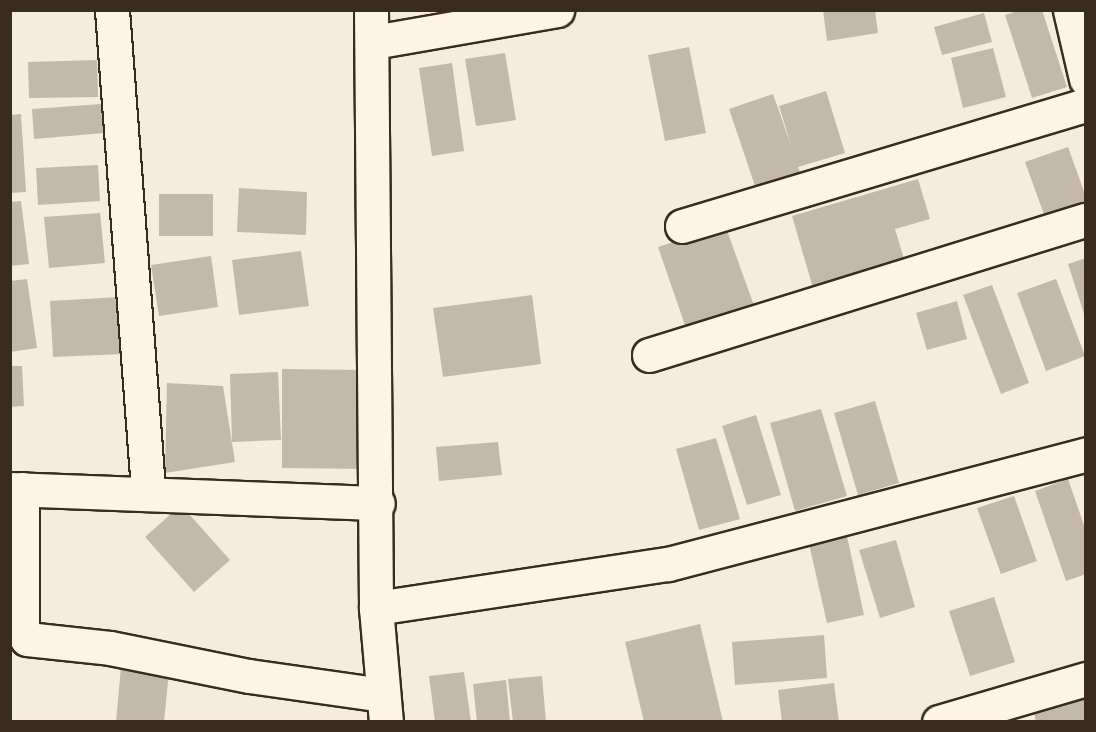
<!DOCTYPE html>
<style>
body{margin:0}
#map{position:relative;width:1096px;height:732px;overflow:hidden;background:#f4eddd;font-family:"Architects Daughter",sans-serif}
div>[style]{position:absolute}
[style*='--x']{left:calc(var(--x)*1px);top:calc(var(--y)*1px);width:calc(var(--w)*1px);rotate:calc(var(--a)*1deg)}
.building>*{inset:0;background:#c3b9aa}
.roads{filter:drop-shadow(2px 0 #3b2a1e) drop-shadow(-2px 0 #3b2a1e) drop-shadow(0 2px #3b2a1e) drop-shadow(0 -2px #3b2a1e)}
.minor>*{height:33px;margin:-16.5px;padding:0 16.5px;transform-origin:16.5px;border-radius:16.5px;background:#fcf5e5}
span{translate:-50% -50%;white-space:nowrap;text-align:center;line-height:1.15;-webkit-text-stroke:4.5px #fcf5e5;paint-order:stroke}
.frame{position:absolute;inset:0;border:12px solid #3b2a1e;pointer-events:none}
</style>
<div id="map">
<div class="building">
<div style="clip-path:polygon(823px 10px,875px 10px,878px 33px,827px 41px)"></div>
<div style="clip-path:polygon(1020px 10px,1042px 10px,1067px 87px,1032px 98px,1005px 15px)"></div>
<div style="clip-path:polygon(984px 13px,992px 42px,942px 55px,934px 27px)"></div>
<div style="clip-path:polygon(689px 47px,706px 133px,665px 141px,648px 55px)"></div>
<div style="clip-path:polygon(993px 48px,1006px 97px,963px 108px,951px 58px)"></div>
<div style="clip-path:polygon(505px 53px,516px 120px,476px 126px,465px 59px)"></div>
<div style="clip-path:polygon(97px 60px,98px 97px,29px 98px,28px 62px)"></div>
<div style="clip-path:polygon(452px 63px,464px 151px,432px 156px,419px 68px)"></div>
<div style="clip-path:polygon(826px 91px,845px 153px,798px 167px,801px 174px,756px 189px,729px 109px,773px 94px,792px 148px,779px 106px)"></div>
<div style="clip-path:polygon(101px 104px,104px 133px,34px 139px,32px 109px)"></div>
<div style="clip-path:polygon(21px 114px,26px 192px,10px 193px,10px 115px)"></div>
<div style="clip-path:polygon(1068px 147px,1086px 197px,1086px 218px,1050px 231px,1025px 162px)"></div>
<div style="clip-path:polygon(98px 165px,100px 201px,38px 205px,36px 168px)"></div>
<div style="clip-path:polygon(918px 179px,930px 219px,895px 229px,905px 262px,813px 288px,792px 216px)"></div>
<div style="clip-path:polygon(239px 188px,307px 192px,306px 235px,237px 232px)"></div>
<div style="clip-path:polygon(159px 194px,213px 194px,213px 236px,159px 236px)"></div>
<div style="clip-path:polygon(21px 201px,29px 264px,10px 266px,10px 202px)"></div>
<div style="clip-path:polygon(100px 213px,105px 263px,49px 268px,44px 217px)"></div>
<div style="clip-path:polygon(725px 225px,756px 311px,688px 334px,658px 247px)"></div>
<div style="clip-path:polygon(301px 251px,309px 306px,239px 315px,232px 260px)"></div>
<div style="clip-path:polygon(211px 256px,218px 307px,159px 316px,151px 265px)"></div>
<div style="clip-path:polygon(1086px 258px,1086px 317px,1085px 317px,1068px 264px)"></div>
<div style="clip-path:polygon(27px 279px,37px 348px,10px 352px,10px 281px)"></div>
<div style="clip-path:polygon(1056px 279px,1085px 356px,1046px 371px,1017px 293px)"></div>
<div style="clip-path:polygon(992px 285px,1029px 383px,1001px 394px,963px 295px)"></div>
<div style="clip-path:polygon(532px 295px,541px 364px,443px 377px,433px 308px)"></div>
<div style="clip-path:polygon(120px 297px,124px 354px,53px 357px,50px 301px)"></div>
<div style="clip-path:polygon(957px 301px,967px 339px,927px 350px,916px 313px)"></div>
<div style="clip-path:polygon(10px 366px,22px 366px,24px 406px,10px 407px)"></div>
<div style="clip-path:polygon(282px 369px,370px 370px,369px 469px,282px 468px)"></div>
<div style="clip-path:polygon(278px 372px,281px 440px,232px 442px,230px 374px)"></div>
<div style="clip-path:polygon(167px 383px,223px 386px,235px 462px,165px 473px)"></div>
<div style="clip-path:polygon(875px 401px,899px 483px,858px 495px,834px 413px)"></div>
<div style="clip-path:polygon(821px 409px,847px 496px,795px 511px,770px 423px)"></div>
<div style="clip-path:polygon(756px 415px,781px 495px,747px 505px,722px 426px)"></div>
<div style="clip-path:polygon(716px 438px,740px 519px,699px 530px,676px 449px)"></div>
<div style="clip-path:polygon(498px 442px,502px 475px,439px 481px,436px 447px)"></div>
<div style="clip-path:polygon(1068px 479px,1086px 531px,1086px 574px,1066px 581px,1035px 491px)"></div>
<div style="clip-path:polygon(1014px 496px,1037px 561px,1001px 574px,977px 508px)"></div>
<div style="clip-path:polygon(181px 505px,230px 560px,194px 592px,145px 537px)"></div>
<div style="clip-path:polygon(847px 536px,864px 615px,827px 623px,809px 544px)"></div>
<div style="clip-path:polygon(896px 540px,915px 607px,880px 618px,859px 550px)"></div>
<div style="clip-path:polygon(994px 597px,1015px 662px,970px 676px,949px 611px)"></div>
<div style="clip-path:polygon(700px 624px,723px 722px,644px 722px,625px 642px)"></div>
<div style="clip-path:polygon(824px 635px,827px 678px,735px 685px,732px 642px)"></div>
<div style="clip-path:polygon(121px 667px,169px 672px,164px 722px,116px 722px)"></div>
<div style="clip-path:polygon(464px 672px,471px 722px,435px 722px,429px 676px)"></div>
<div style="clip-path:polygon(542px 676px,546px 722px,513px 722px,508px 679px)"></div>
<div style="clip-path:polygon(506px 680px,510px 722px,477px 722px,473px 684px)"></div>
<div style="clip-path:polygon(834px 683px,839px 722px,782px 722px,778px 690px)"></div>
<div style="clip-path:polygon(1084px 699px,1086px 722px,1036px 722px,1034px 713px)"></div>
</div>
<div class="roads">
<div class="minor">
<div style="--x:112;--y:10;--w:484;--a:85.7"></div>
<div style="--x:371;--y:10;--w:598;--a:89.52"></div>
<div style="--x:376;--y:608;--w:114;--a:85"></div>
<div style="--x:1070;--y:10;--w:71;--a:76.9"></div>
<div style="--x:374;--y:42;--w:186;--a:-9.9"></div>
<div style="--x:682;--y:226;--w:422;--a:-16.7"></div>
<div style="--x:649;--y:355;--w:457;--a:-17.2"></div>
<div style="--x:10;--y:489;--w:368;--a:2.2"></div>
<div style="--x:22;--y:489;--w:139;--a:90"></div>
<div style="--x:22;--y:628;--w:12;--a:66"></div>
<div style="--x:27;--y:639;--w:83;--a:6.2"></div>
<div style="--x:110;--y:648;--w:142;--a:11.4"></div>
<div style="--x:249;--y:676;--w:135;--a:8.1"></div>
<div style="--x:376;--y:608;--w:295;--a:-8.6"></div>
<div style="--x:668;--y:564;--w:432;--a:-14.7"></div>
<div style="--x:939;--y:722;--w:153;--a:-16.3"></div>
</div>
</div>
<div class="frame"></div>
</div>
